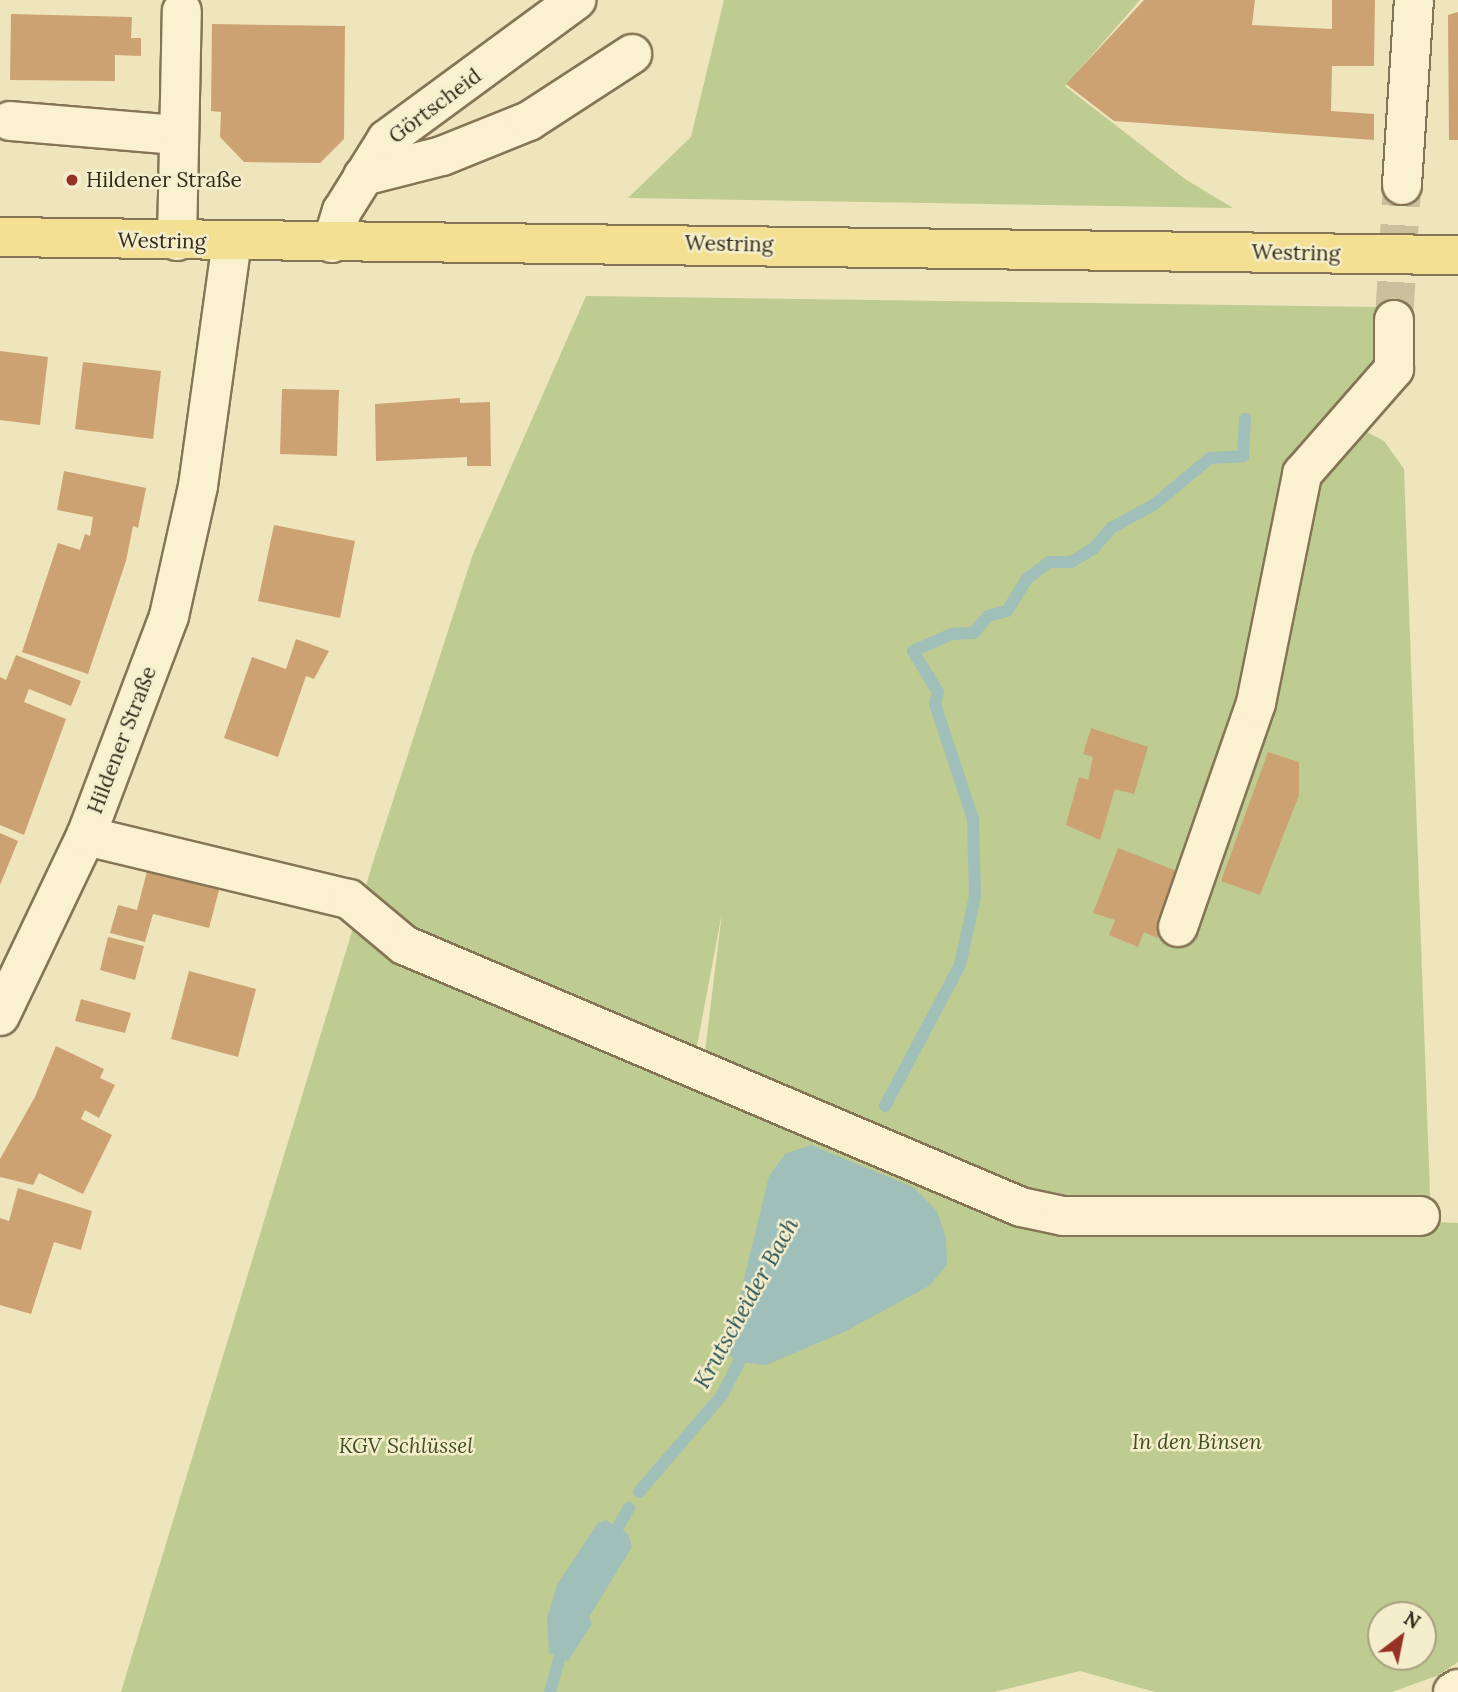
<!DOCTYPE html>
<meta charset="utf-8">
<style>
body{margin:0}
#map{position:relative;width:1458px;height:1692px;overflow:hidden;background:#eee5bc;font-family:Lora,serif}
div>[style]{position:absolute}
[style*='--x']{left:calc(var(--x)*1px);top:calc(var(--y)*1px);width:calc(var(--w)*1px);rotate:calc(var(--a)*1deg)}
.green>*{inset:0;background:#becb91}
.water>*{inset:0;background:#a0bfb9}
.stream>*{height:12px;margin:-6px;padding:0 6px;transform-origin:6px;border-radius:6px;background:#a0bfb9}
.building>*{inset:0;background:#cda272}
.minor-tunnel>*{height:38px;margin-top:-19px;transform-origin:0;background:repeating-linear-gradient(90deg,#c9c09c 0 38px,transparent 0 57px)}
.roads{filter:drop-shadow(2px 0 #857556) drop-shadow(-2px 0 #857556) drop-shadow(0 2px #857556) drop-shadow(0 -2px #857556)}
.minor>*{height:38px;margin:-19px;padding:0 19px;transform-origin:19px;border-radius:19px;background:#f9f1cf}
.major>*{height:38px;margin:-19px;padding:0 19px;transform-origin:19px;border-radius:19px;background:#f3e092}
.dots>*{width:19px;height:19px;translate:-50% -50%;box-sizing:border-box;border:4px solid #f5eecc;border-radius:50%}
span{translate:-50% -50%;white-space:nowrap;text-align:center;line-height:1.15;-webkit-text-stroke:5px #f5eecc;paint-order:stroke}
.street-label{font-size:21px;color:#342a1b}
.poi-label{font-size:21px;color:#342a1b}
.left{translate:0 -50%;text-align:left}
.park-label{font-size:21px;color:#3f5121;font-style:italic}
.water-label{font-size:23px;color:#2a5255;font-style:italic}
.north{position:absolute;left:1367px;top:1601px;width:70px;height:70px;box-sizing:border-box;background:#f5eecc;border:2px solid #a8a085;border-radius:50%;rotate:32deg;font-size:19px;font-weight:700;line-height:28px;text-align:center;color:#342a1b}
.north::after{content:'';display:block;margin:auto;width:24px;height:32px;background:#953225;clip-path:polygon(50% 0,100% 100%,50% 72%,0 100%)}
</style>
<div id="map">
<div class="green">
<div style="clip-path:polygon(724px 0,1140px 0,1065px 86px,1185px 179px,1233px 208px,628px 198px,691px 137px)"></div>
<div style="clip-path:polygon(evenodd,586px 296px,1377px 307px,1376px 362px,1355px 426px,1384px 441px,1404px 469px,1431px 1222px,1458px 1223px,1458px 1662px,1439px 1675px,1392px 1692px,1155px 1692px,1080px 1671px,994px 1692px,121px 1692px,374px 859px,473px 554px,586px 296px,722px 913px,700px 1092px,699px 1093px,689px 1088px,722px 913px,586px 296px,1381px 1615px,1423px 1615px,1423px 1657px,1381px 1657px,1381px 1615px)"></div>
</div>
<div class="water">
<div style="clip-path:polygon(811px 1145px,913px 1187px,937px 1211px,946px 1238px,947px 1265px,929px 1286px,844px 1332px,766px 1365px,739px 1362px,726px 1353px,769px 1176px,785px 1154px)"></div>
<div style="clip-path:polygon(606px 1520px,628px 1534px,632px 1547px,589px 1617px,592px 1624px,568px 1661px,549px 1653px,547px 1619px,557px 1585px,597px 1524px)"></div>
</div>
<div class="stream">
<div style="--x:885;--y:1106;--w:160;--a:-62"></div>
<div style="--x:960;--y:965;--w:71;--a:-77.7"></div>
<div style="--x:975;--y:896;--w:77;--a:-91.5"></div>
<div style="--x:973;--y:819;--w:121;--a:-108.3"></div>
<div style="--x:935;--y:704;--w:12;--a:-76"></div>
<div style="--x:938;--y:692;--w:48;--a:-121.4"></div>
<div style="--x:913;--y:651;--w:43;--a:-23.6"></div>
<div style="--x:952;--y:634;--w:22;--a:-3"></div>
<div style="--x:974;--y:633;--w:22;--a:-51"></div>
<div style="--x:988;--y:616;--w:20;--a:-15"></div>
<div style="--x:1007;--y:611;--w:39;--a:-58"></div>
<div style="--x:1028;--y:578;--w:26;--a:-37"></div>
<div style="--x:1049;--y:562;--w:22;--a:0"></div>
<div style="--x:1071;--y:562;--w:26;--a:-31"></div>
<div style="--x:1093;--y:549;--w:28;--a:-49"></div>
<div style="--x:1111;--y:528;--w:50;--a:-28.6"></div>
<div style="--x:1155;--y:504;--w:72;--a:-39.9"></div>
<div style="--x:1210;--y:458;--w:33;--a:-3"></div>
<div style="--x:1243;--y:456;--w:37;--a:-87"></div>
<div style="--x:639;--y:1492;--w:128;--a:-49.4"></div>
<div style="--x:722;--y:1395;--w:54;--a:-62.5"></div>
<div style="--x:611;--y:1539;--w:36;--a:-60"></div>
<div style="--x:550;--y:1692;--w:52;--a:-74.4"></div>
</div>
<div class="building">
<div style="clip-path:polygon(1144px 0,1255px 0,1252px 25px,1332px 29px,1332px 0,1375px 0,1374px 66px,1332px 66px,1331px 111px,1374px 114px,1374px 140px,1114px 121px,1066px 84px)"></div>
<div style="clip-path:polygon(1458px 12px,1458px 140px,1449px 140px,1448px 15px)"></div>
<div style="clip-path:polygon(11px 14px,132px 17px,131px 38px,141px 38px,141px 56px,115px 55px,115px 81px,10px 80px)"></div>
<div style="clip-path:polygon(212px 24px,345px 26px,344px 139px,320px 163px,244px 162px,220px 137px,221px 112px,211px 111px)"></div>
<div style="clip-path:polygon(0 351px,48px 357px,40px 425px,0 420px)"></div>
<div style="clip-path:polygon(83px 362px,161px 371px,153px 439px,75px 429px)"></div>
<div style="clip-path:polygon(282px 389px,339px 390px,337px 456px,280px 454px)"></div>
<div style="clip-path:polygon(460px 398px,460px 403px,490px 402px,491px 466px,467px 466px,467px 457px,376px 461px,375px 404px)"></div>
<div style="clip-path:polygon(64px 471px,146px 488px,138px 528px,133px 526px,126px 561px,88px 674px,22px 652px,58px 543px,80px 550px,85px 534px,90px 536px,93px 517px,57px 510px)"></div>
<div style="clip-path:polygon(274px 525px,355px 541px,340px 618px,258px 601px)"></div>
<div style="clip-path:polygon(296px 639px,329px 651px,314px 679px,306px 676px,278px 757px,224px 738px,252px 657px,286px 669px)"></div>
<div style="clip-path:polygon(16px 655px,81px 681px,71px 706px,29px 689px,24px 702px,66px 719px,24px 835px,0 825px,0 677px,6px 680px)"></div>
<div style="clip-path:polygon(1091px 728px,1148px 747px,1134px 794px,1115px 789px,1100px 840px,1066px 825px,1079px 777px,1088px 780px,1093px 757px,1083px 754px)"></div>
<div style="clip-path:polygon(1268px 752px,1299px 762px,1299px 795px,1260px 895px,1221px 881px)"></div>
<div style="clip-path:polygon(0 833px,18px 841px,0 885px)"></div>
<div style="clip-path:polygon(1118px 848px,1182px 873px,1157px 938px,1144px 932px,1138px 947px,1109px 935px,1115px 920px,1093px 913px)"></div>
<div style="clip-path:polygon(151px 856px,223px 875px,209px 928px,153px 914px,145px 942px,110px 933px,118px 905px,137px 910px)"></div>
<div style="clip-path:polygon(108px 937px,144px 946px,135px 980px,100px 970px)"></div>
<div style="clip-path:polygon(189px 971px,256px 989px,238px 1057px,171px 1039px)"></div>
<div style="clip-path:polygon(81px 999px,131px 1013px,125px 1033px,75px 1021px)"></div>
<div style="clip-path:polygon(56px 1046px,104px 1069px,100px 1078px,115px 1085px,99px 1118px,85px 1110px,81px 1119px,112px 1135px,83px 1194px,39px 1173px,33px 1185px,0 1177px,0 1159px,35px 1097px)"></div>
<div style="clip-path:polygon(18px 1188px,92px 1211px,81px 1250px,54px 1242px,31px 1314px,0 1305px,0 1218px,9px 1221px)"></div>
</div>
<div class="minor-tunnel">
<div style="--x:1394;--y:320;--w:135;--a:-86.6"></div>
</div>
<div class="roads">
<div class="minor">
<div style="--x:10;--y:121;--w:169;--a:4.8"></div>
<div style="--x:363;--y:176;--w:81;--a:-14.2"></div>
<div style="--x:442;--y:156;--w:94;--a:-21.9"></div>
<div style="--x:529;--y:121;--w:123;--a:-33"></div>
<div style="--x:1402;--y:185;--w:185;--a:-86.3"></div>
<div style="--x:177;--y:241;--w:230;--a:-88.8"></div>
<div style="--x:332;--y:243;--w:34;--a:-73"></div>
<div style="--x:342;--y:211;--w:85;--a:-58"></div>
<div style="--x:387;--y:139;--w:235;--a:-36.3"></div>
<div style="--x:86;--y:836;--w:270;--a:13.5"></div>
<div style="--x:349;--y:899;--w:72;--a:39.9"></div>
<div style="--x:404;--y:945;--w:670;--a:23.01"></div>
<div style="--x:1021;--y:1207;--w:43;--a:12.1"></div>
<div style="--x:1063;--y:1216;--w:357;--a:0"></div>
<div style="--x:1178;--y:927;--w:237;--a:-70.8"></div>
<div style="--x:1256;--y:703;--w:234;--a:-78.6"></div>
<div style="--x:1302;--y:474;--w:140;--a:-48.8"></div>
<div style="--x:1394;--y:369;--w:49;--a:-90"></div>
<div style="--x:0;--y:1016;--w:199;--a:-64.5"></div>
<div style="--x:86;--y:836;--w:235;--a:-69.3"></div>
<div style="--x:169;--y:616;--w:133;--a:-77.4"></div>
<div style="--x:198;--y:486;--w:246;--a:-82.1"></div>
<div style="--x:1453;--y:1692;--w:6;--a:-31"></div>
</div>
<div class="major">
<div style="--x:0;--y:237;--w:1458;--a:0.71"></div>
</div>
</div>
<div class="dots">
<div style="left:72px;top:180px;background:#953225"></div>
</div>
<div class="street-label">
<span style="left:435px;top:106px;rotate:-37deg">Görtscheid</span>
<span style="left:162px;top:241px;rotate:1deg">Westring</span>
<span style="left:729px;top:244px;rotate:1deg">Westring</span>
<span style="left:1296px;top:253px;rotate:1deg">Westring</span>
<span style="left:122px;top:740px;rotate:-69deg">Hildener Straße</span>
</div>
<div class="poi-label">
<span class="left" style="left:86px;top:180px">Hildener Straße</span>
</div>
<div class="park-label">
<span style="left:1197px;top:1442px">In den Binsen</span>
<span style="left:406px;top:1446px">KGV Schlüssel</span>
</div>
<div class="water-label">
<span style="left:746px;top:1303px;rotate:-61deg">Krutscheider Bach</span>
</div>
<div class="north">N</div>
</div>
